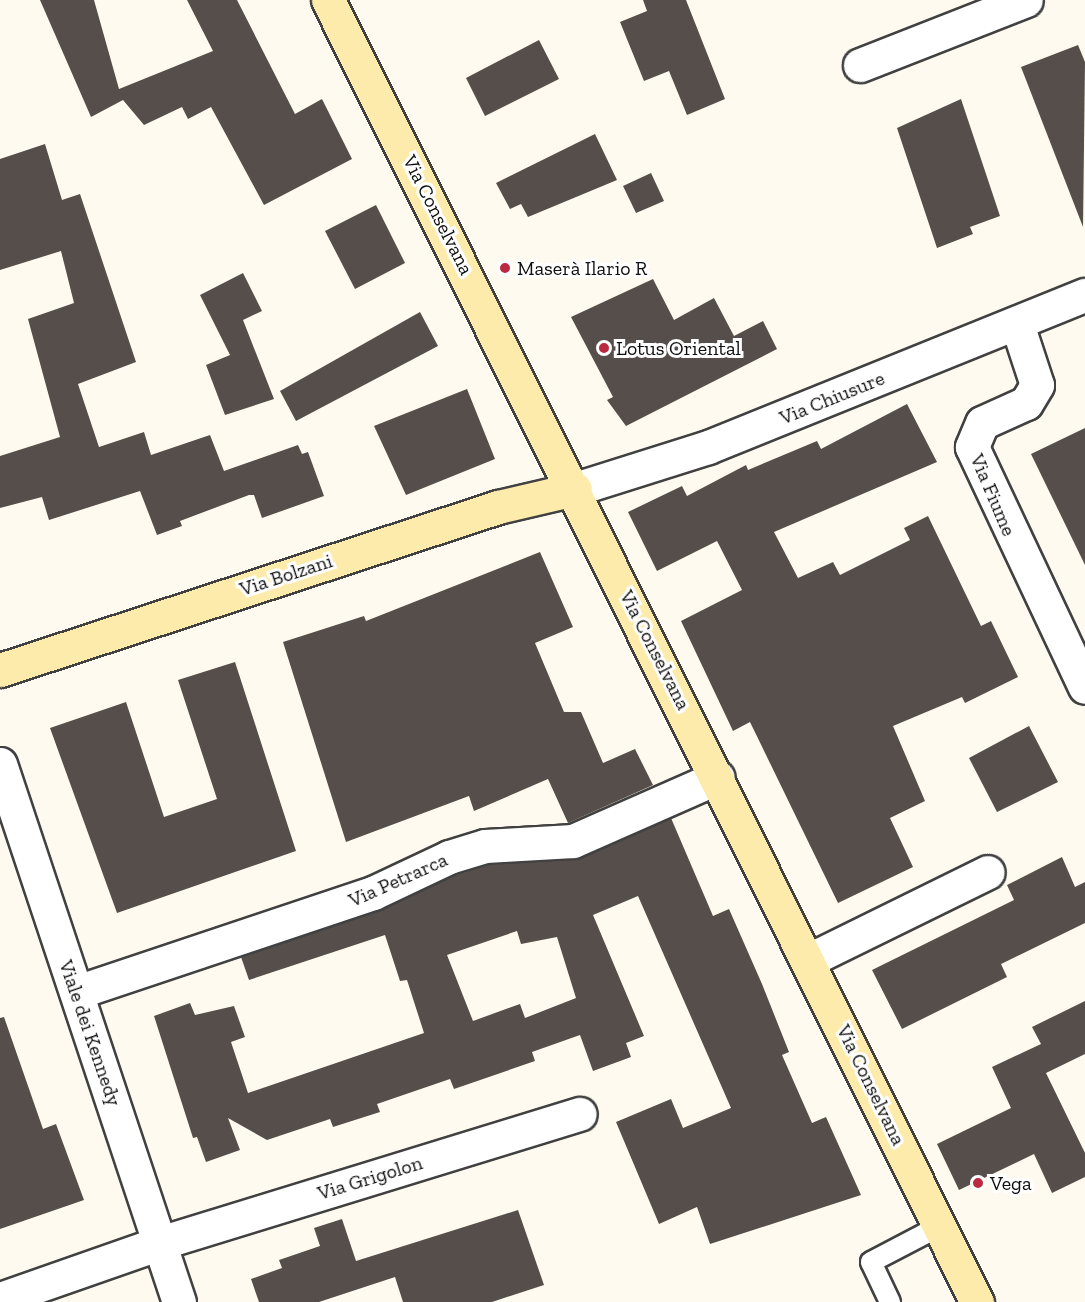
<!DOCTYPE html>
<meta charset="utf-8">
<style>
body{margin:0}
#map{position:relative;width:1085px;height:1302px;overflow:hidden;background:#fffaef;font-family:"Zilla Slab",serif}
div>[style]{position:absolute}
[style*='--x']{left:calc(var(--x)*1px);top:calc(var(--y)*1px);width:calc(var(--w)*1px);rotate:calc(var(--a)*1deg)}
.building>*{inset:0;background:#564e4a}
.roads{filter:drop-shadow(2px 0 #414141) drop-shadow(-2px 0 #414141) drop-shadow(0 2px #414141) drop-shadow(0 -2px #414141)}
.lane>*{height:20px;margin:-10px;padding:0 10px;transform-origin:10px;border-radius:10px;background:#fff}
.street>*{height:33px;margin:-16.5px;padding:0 16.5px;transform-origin:16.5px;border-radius:16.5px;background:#fff}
.secondary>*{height:33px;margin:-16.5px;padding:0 16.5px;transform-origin:16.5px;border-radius:16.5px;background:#fdebac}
.dots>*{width:16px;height:16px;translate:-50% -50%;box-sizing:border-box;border:3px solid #fff;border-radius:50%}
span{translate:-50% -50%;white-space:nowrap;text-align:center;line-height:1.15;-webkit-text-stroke:6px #fff;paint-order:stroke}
.street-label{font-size:20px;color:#0e0e0e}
.poi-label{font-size:20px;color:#0e0e0e}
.left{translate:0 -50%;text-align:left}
</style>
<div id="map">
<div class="building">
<div style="clip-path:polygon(40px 0,94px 0,119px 89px,213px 51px,187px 0,237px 0,295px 114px,322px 99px,352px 159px,264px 205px,211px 107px,188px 119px,182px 107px,144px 125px,123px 100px,91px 117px)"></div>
<div style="clip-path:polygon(643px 0,686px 0,725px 99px,687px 115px,669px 71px,644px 81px,620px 22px,647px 11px)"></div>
<div style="clip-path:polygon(539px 40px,559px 79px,485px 116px,466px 78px)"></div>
<div style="clip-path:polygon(1078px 45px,1085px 62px,1083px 227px,1021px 67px)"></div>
<div style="clip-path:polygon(961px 99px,1000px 216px,970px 227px,973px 234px,937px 248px,897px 128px)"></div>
<div style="clip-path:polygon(595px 134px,617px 180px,528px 217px,521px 204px,510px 209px,496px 183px)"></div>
<div style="clip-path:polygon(45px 144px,62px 200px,80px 194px,136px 362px,78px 384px,99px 447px,144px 432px,151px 455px,210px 435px,224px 471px,298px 445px,302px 454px,308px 452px,324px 496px,262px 518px,254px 495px,249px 495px,180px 521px,182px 526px,157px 535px,140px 491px,49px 520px,42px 497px,0 508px,0 456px,60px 437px,28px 319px,74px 303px,61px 251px,0 270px,0 159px)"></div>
<div style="clip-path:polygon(651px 173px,664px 201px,636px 213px,623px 186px)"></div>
<div style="clip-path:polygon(376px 205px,405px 263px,355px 289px,325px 231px)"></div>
<div style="clip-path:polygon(243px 273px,262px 311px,243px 320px,274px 399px,225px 415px,206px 365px,230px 355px,200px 295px)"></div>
<div style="clip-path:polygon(653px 279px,674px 320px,714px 298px,734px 336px,763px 321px,777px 349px,626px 426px,607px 400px,613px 397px,571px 317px)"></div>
<div style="clip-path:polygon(420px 312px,438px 346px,296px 421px,280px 391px)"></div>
<div style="clip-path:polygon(467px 389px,495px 459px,406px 495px,374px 426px)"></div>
<div style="clip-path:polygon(907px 404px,937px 462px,774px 532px,798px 578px,833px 562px,840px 575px,910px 540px,904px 528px,928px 516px,981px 626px,991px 621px,1018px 677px,965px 703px,962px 697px,893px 726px,925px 801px,890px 818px,913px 867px,838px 903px,750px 722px,733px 731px,681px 621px,742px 590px,717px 541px,657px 571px,628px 512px,682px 486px,687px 496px,746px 465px,748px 470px,817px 441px,821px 449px)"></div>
<div style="clip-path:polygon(1085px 428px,1085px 565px,1031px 454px)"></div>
<div style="clip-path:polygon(540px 552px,573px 627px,535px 643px,564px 712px,581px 712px,603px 763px,635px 749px,653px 785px,568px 823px,548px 779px,474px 811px,469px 796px,346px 842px,283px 642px,364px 616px,366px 621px)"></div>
<div style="clip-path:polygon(235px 662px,296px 851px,117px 913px,50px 728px,126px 702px,164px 817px,217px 799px,178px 680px)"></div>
<div style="clip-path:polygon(1029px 726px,1058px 782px,997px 812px,969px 758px)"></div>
<div style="clip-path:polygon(evenodd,671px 818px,713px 916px,729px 909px,762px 984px,789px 1052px,782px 1055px,812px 1123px,826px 1117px,861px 1195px,710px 1244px,697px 1207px,659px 1224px,616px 1122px,671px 1099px,683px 1128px,731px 1108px,638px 896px,593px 915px,644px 1036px,626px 1043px,631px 1057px,593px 1071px,580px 1035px,532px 1052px,535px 1061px,454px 1089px,450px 1079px,377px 1104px,380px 1112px,333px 1127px,330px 1119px,267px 1140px,228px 1118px,240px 1150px,206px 1162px,197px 1137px,193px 1138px,154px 1016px,190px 1003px,195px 1015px,234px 1006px,245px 1037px,231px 1042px,248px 1093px,424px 1033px,407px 980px,400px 981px,385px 935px,249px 980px,241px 957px,379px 911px,456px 875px,488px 865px,580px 858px,671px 818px,517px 931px,521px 944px,557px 937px,576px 998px,525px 1018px,520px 1004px,473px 1021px,447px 955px,517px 931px)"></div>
<div style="clip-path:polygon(1062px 857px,1075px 887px,1085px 882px,1085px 923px,1001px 964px,1007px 977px,902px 1029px,872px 970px,1014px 900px,1007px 885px)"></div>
<div style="clip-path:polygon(1085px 1001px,1085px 1054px,1046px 1073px,1085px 1153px,1085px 1177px,1052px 1193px,1034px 1154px,959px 1190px,937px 1144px,1011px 1108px,992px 1067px,1041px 1044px,1032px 1027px)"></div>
<div style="clip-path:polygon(4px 1017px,43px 1129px,56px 1124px,84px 1200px,0 1229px,0 1018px)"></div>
<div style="clip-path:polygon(518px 1210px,544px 1285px,492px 1302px,403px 1302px,395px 1277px,319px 1302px,259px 1302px,251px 1279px,282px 1268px,279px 1260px,320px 1246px,314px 1228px,342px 1219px,356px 1261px)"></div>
</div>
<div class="roads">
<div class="lane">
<div style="--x:890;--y:1302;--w:44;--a:-115.4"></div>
<div style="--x:871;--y:1262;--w:78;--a:-27.6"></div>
</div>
<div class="street">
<div style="--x:860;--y:65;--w:178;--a:-21.4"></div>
<div style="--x:1017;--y:324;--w:64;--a:71.8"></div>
<div style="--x:1037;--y:385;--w:21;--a:121"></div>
<div style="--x:1026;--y:403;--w:48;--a:155.6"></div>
<div style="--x:982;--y:423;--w:26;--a:113"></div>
<div style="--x:972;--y:447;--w:265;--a:64.8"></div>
<div style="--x:575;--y:489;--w:139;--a:-17.5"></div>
<div style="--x:708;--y:447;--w:406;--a:-22"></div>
<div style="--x:0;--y:764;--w:567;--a:71.6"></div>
<div style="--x:809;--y:960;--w:199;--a:-26.2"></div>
<div style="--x:77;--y:992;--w:312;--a:-18.5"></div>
<div style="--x:373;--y:893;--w:84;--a:-25.3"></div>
<div style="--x:449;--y:857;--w:38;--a:-17"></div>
<div style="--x:485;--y:846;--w:88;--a:-3.3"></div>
<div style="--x:573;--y:841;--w:158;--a:-23.8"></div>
<div style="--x:0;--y:1299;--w:170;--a:-19.3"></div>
<div style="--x:160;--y:1243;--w:439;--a:-17.1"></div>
</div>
<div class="secondary">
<div style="--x:328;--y:0;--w:1455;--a:63.51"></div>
<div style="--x:0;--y:670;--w:524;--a:-18.12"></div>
<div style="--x:498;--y:507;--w:79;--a:-13.2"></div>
</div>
</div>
<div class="dots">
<div style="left:505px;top:268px;background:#ba2940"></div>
<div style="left:604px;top:348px;background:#ba2940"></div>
<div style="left:978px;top:1183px;background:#ba2940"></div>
</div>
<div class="street-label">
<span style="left:438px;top:215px;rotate:63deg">Via Conselvana</span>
<span style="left:832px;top:398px;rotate:-22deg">Via Chiusure</span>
<span style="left:993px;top:495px;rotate:67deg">Via Fiume</span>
<span style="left:286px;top:575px;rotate:-18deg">Via Bolzani</span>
<span style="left:655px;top:650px;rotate:63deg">Via Conselvana</span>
<span style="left:398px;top:880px;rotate:-24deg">Via Petrarca</span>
<span style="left:90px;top:1033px;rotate:71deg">Viale dei Kennedy</span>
<span style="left:871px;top:1085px;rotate:64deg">Via Conselvana</span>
<span style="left:370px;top:1178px;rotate:-17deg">Via Grigolon</span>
</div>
<div class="poi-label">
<span class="left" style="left:517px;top:268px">Maserà Ilario R</span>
<span class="left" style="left:616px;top:348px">Lotus Oriental</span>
<span class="left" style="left:990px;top:1183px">Vega</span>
</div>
</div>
